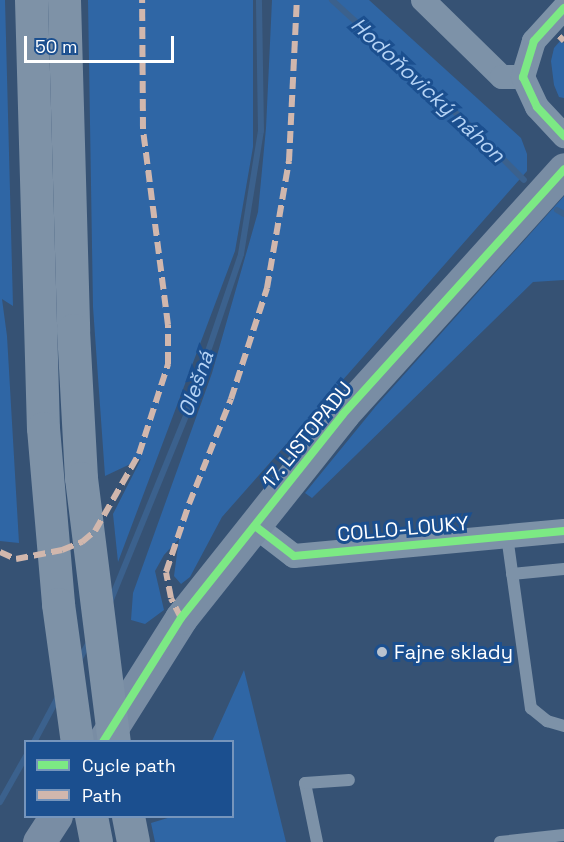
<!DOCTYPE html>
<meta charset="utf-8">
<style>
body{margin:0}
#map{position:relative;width:564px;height:842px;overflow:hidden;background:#365274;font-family:"Space Grotesk",sans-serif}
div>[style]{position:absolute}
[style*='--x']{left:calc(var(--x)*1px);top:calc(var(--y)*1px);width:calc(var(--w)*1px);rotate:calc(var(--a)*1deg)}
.green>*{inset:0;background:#2f66a5}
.stream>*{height:6px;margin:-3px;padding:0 3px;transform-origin:3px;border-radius:3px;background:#3b618d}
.service>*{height:12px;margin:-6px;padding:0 6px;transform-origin:6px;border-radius:6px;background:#7d92a8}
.minor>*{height:24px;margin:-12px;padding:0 12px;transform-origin:12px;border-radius:12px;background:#7d92a8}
.secondary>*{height:33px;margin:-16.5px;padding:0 16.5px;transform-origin:16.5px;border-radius:16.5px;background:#798da4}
.motorway>*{height:33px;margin:-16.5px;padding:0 16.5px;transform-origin:16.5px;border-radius:16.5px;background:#7e92a7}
.motorway-bridge>*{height:33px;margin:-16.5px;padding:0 16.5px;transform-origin:16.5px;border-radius:16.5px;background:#7e92a7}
.quiet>*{height:6px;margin-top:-3px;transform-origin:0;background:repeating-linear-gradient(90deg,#d1b7ad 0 12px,transparent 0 18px)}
.cycleway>*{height:8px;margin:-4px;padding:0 4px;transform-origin:4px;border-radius:4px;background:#7ce984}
.dots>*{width:16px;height:16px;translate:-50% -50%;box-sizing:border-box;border:3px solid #1b4f8f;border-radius:50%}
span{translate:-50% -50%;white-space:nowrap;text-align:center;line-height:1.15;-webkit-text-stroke:6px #1b4f8f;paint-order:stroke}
.street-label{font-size:20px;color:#fff}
.poi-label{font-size:20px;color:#fff}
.left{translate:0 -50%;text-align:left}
.water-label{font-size:21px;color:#b5d3f5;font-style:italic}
.legend{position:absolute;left:24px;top:740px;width:210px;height:78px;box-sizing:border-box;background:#1b4f8f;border:2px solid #7695bc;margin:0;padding:8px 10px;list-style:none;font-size:18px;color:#fff}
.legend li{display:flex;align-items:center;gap:12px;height:30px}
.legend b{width:30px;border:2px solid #7695bc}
.scale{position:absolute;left:24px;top:36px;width:150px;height:27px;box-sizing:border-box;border:3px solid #fff;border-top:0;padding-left:8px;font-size:18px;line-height:21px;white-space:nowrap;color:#fff;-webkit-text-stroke:4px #1b4f8f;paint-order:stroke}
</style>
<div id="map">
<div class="green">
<div style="clip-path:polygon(0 0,5px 0,13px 306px,2px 299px,7px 336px,19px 543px,0 541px)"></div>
<div style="clip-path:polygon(88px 0,253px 0,253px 147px,235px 251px,118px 562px,113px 514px,141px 459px,105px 476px,93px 307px)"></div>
<div style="clip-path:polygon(272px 0,369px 0,521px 138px,527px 154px,527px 171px,222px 517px,190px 577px,181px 584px,174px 576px,179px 539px,164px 555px,155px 571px,164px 610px,145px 624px,131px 620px,133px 593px,212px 373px,258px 212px,266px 128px)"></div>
<div style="clip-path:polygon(560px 41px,564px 43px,564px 98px,559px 97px,554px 85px,551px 61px,554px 48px)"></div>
<div style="clip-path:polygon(564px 196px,564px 280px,533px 282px,312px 498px,305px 493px,376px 406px)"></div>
<div style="clip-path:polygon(244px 670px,286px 842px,155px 842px,151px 823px,171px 817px,232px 816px,232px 742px,212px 741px)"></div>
</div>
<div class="stream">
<div style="--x:332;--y:0;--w:184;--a:42.4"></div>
<div style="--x:468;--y:124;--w:79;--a:45"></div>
<div style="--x:557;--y:210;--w:8;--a:30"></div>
<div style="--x:110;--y:602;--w:201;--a:-67.8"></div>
<div style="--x:186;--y:416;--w:171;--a:-71.2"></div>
<div style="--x:241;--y:254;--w:125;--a:-80.8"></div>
<div style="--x:261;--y:131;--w:131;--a:-90.9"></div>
<div style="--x:78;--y:662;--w:23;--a:-61"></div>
<div style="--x:34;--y:742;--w:51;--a:-61.9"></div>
<div style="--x:0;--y:802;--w:53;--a:-60.5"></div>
</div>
<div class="service">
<div style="--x:507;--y:536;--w:174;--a:82.1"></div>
<div style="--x:531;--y:708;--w:21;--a:39"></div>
<div style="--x:547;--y:721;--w:18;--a:16"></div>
<div style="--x:512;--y:574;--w:52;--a:-5.5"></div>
<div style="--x:317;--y:842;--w:60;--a:-101.5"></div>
<div style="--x:305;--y:783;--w:44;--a:-3.9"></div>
<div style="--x:500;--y:842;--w:64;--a:-6.2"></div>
</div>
<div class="minor">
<div style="--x:423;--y:0;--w:110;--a:44.3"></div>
<div style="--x:502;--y:77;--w:21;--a:0"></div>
<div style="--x:564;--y:8;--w:45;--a:132.3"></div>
<div style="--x:534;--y:41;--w:38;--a:107"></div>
<div style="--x:523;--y:77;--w:33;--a:65"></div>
<div style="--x:537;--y:107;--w:40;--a:47"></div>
<div style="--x:255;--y:526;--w:49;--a:37.6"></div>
<div style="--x:294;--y:556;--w:271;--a:-5.3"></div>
</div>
<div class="secondary">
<div style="--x:103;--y:742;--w:146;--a:-57.8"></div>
<div style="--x:181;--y:618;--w:260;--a:-51.5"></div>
<div style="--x:343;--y:414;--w:330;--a:-47.9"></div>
<div style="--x:39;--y:842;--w:31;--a:-57"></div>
</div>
<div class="motorway">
<div style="--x:31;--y:0;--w:428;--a:88.4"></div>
<div style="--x:43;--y:428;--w:177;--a:85.1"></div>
<div style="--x:58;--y:604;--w:139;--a:82.2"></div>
<div style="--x:64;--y:0;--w:330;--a:88.4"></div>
<div style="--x:73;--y:330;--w:148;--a:86.9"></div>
<div style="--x:91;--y:816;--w:26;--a:79"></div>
<div style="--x:128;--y:816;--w:26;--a:79"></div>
</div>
<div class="motorway-bridge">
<div style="--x:81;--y:478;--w:266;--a:82.9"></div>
</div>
<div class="quiet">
<div style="--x:559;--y:36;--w:7;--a:45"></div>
<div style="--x:0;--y:552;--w:17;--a:24"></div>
<div style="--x:16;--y:559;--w:47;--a:-11.1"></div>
<div style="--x:62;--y:550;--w:22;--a:-22"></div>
<div style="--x:82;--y:542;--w:17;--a:-40"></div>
<div style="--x:95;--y:531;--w:89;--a:-60.3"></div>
<div style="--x:139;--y:454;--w:95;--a:-72.1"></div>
<div style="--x:168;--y:364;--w:39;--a:-90"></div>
<div style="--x:168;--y:325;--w:198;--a:-97.3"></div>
<div style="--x:143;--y:129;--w:129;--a:-90.4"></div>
<div style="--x:181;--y:618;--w:22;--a:-117"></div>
<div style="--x:171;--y:598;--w:26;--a:-101"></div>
<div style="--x:166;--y:572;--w:72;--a:-71.3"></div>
<div style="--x:189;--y:504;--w:113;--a:-68.2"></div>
<div style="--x:231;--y:399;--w:117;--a:-72"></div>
<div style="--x:267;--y:288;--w:129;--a:-80.2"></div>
<div style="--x:289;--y:161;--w:161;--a:-87.2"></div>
</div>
<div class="cycleway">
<div style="--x:564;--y:8;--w:45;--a:132.3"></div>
<div style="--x:534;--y:41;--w:38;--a:107"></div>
<div style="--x:523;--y:77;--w:33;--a:65"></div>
<div style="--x:537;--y:107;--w:40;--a:47"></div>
<div style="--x:255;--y:526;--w:49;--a:37.6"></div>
<div style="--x:294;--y:556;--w:271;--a:-5.3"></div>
<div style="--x:103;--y:742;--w:146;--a:-57.8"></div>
<div style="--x:181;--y:618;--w:260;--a:-51.5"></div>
<div style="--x:343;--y:414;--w:330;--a:-47.9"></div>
</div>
<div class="dots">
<div style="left:382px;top:652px;background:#b9c2ce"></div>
</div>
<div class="street-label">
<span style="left:307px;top:435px;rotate:-51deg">17. LISTOPADU</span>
<span style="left:403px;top:529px;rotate:-5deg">COLLO-LOUKY</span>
</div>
<div class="poi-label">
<span class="left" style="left:394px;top:652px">Fajne sklady</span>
</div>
<div class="water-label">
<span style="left:428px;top:90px;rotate:43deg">Hodoňovický náhon</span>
<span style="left:196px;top:384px;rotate:-71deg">Olešná</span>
</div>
<ul class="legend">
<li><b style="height:8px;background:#7ce984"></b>Cycle path</li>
<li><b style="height:8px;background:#d1b7ad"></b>Path</li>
</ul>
<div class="scale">50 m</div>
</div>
